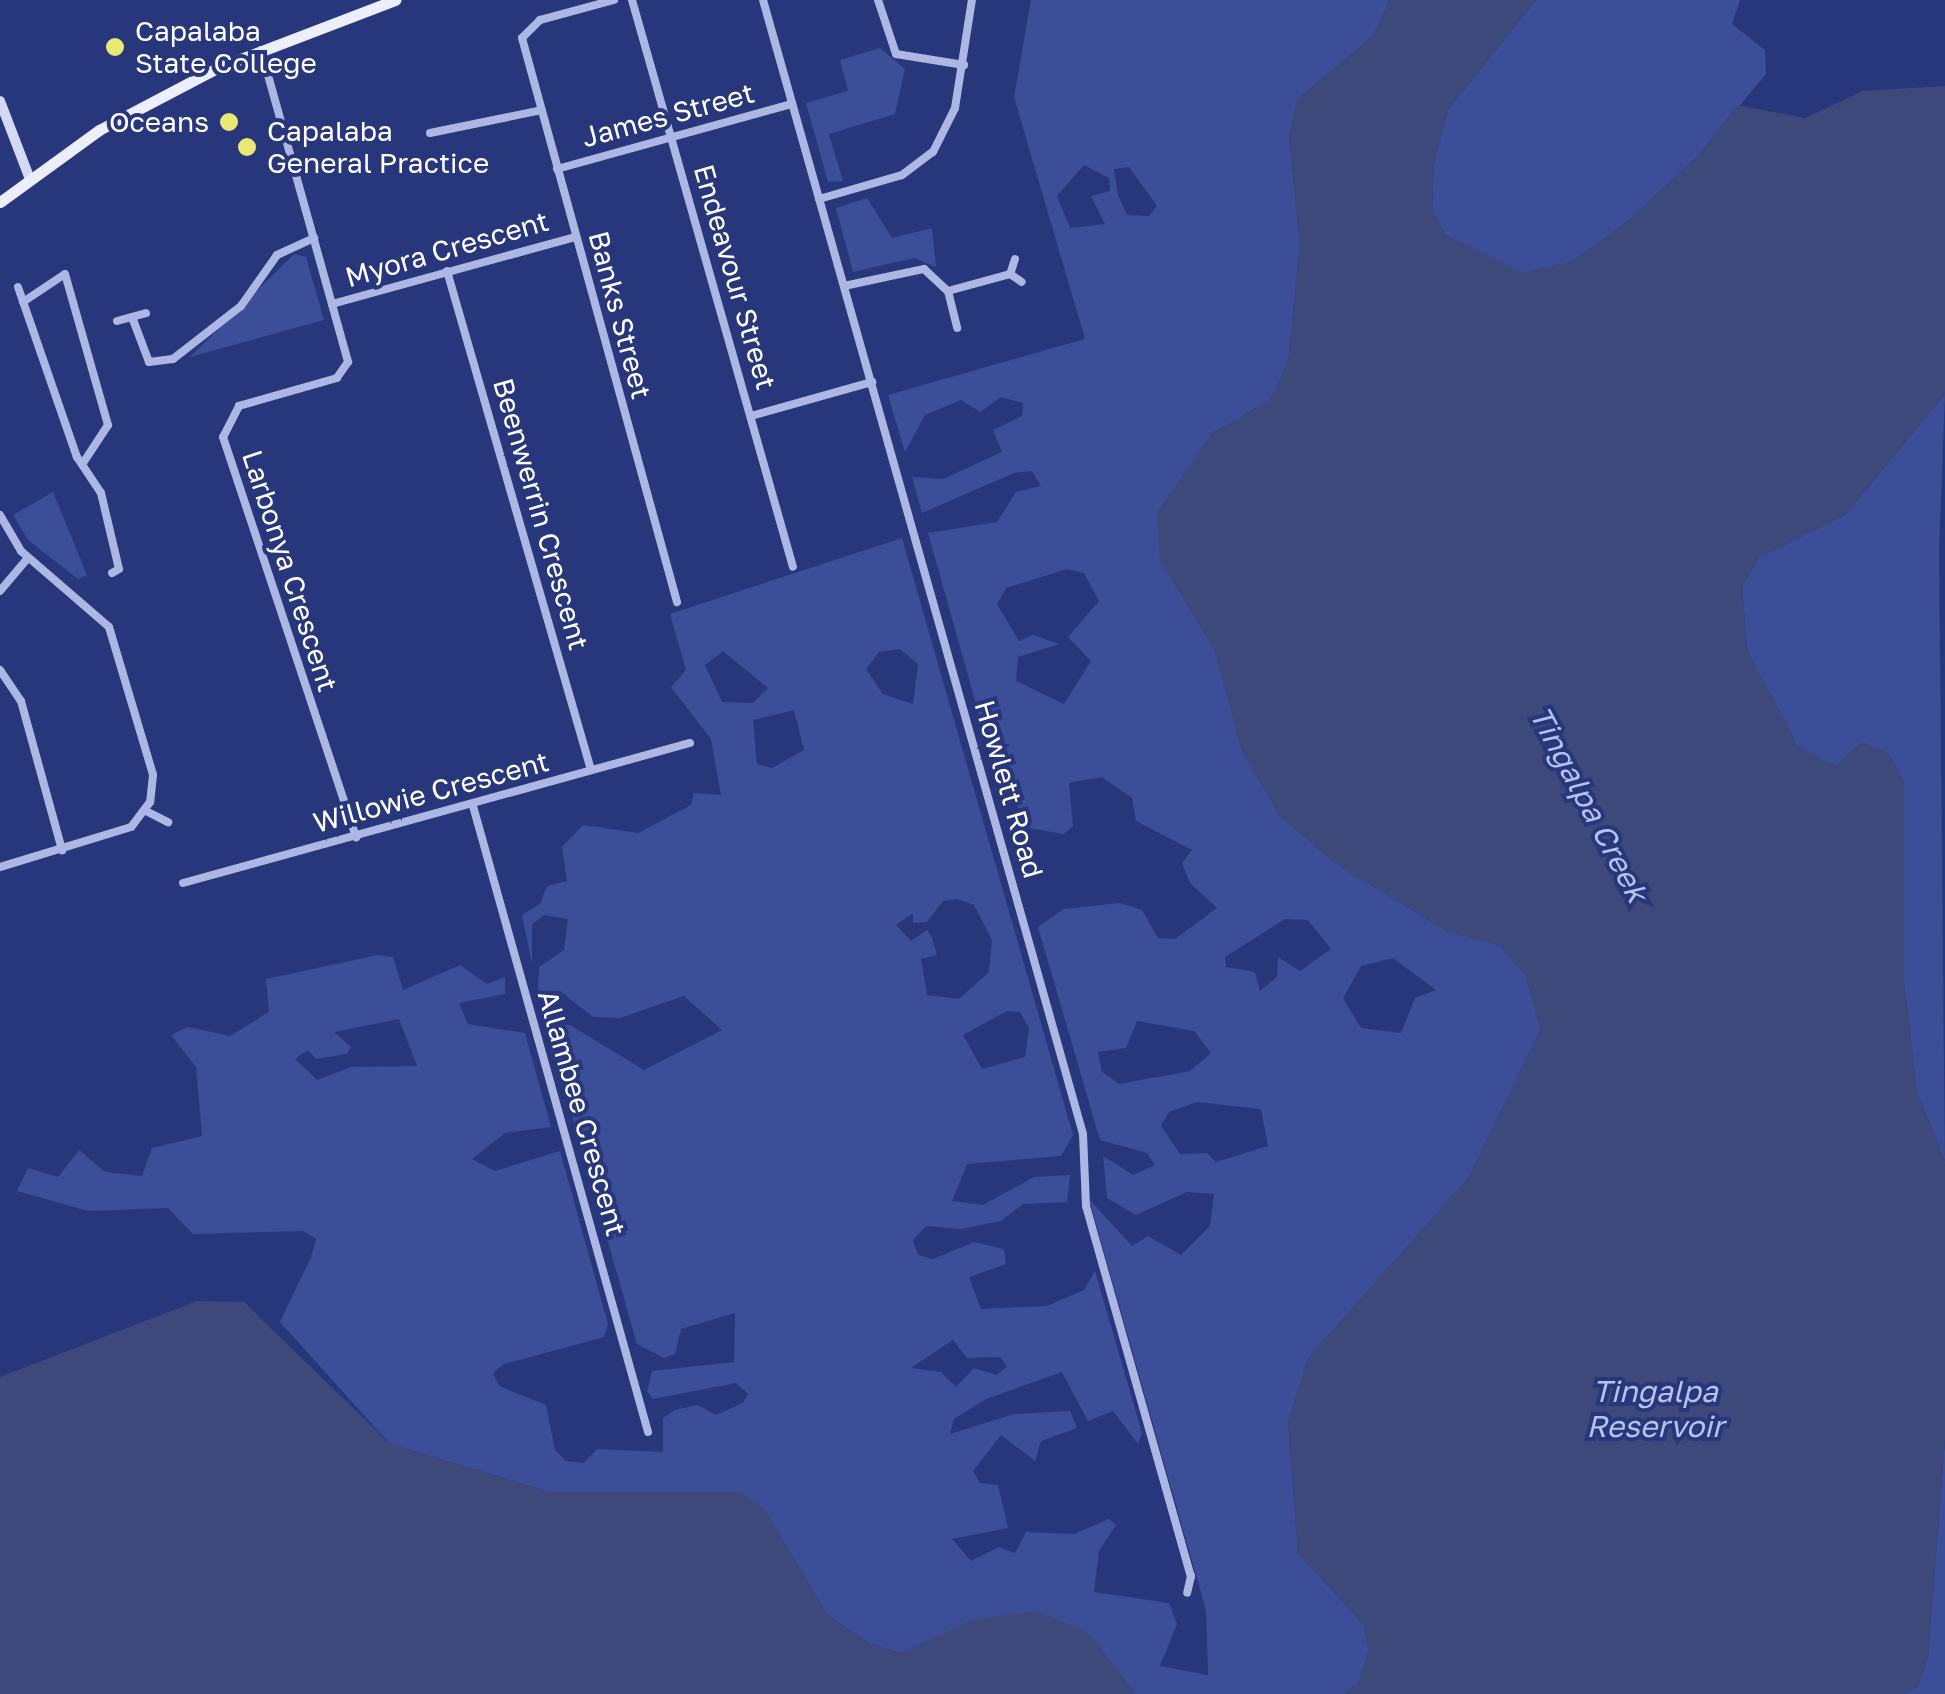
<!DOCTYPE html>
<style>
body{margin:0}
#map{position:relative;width:1945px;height:1694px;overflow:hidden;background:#28377b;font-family:"Golos Text",sans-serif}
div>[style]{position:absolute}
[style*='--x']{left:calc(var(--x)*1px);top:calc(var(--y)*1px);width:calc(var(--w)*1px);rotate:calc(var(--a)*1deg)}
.green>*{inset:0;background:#3c4e98}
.water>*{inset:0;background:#3e497b}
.street>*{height:8px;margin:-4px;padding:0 4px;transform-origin:4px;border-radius:4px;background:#acb7e4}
.secondary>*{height:10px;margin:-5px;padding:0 5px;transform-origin:5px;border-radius:5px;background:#d5daf4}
.primary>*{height:11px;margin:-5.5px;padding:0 5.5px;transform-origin:5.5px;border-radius:5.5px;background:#eceefc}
.dots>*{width:28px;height:28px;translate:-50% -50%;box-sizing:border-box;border:5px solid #28377b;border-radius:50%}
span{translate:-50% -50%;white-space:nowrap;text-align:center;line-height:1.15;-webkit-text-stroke:8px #28377b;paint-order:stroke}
.poi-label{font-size:28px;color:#fff}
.left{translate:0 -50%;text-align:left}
.right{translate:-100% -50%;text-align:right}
.street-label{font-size:28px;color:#fff}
.water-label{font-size:30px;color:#b7c2eb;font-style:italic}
</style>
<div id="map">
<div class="green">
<div style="clip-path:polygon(evenodd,1031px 0,1390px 0,1373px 36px,1298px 99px,1289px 136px,1300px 244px,1288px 362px,1270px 400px,1211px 434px,1193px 613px,1215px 651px,1243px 753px,1333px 862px,1447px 931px,1499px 945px,1525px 974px,1541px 1029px,1469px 1177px,1309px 1357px,1288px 1422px,1298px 1553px,1363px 1624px,1369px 1650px,1358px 1684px,1343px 1694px,1136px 1694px,930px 1643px,900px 1653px,868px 1643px,827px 1614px,739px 1492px,550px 1492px,390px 1444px,280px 1322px,311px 1257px,316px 1239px,303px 1231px,193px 1234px,168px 1208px,88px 1211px,17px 1191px,28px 1168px,58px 1177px,79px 1150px,105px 1172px,142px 1176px,152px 1148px,202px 1136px,196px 1067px,171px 1035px,188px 1027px,230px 1036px,269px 1012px,266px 979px,378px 955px,393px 957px,403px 990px,460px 965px,487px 984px,505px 977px,505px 994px,459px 1003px,468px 1024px,525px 1033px,551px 1127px,505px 1133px,472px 1159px,495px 1171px,560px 1151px,608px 1324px,604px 1337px,504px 1364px,493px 1373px,499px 1386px,546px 1405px,555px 1450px,566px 1461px,584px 1463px,597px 1449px,663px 1452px,663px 1418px,675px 1410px,697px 1405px,716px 1415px,743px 1403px,748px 1394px,736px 1383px,653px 1399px,647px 1391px,652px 1371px,734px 1362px,735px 1313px,681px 1329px,675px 1354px,664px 1358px,637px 1344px,546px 1024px,570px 1025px,644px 1070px,722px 1030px,684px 996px,620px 1018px,593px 1017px,560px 991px,538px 991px,539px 967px,564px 950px,568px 919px,544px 915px,532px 924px,532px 964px,522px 915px,540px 904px,547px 886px,567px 881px,562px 847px,583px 825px,638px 833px,691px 805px,694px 793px,721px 795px,711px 739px,671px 687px,686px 670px,670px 614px,902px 538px,1073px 1135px,1061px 1156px,967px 1164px,952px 1201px,983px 1205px,1034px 1177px,1070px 1175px,1067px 1202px,1023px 1204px,1001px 1221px,961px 1229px,926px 1226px,913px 1240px,918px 1255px,933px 1259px,974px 1242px,1004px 1249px,1006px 1264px,969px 1277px,981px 1309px,1047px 1306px,1084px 1290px,1095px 1271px,1142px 1433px,1138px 1444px,1113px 1411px,1088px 1421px,1062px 1372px,986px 1399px,954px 1419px,950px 1434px,1014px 1414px,1070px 1411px,1077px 1428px,1041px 1441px,1035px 1461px,1001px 1435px,973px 1471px,980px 1483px,998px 1485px,1008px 1528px,952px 1539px,971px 1561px,999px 1547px,1015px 1553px,1026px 1532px,1074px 1534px,1109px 1519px,1116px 1525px,1099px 1551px,1094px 1592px,1169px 1603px,1177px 1624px,1160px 1666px,1208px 1675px,1206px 1610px,1089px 1199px,1132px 1246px,1148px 1236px,1181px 1255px,1210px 1226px,1214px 1194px,1187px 1192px,1136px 1215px,1107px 1198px,1103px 1156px,1133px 1175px,1155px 1165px,1147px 1153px,1100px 1140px,1038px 927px,1064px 909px,1120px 903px,1142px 910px,1158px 938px,1175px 939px,1217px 908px,1190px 883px,1182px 863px,1192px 850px,1136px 821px,1132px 798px,1102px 777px,1069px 783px,1073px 826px,1064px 834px,1022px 827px,1016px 800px,999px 786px,928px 533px,997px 522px,1016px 492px,1041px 486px,1032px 471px,1014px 473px,922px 513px,912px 477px,943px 479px,1002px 452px,993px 430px,1022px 416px,1023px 403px,1001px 397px,980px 412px,961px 400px,925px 415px,905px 452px,888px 395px,1085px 339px,1014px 97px,1031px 0,1084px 165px,1109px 178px,1110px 191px,1091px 196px,1105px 224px,1070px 228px,1057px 196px,1084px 165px,1031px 0,1129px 167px,1157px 206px,1149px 216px,1127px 215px,1118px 195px,1114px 169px,1129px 167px,1031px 0,1067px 569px,1084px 573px,1099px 601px,1068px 637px,1091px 661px,1064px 704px,1016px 681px,1018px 657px,1059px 644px,1033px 635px,1019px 641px,997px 604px,1006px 588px,1067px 569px,1031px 0,900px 649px,918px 664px,913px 704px,883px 694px,866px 669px,879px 652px,900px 649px,1031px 0,723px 651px,768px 688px,753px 703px,722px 702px,705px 665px,723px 651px,1031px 0,794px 710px,804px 750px,772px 768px,757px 764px,753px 720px,794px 710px,1031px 0,958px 899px,974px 905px,992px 940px,989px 972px,959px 999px,927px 995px,921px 959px,937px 955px,932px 938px,927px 930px,911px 941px,896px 925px,913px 913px,913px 923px,927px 922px,943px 901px,958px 899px,1031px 0,1285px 919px,1308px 920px,1331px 949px,1300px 971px,1278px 957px,1277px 977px,1260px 991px,1255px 972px,1226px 967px,1225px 957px,1285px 919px,1031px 0,1393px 958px,1436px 990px,1415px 998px,1401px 1033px,1361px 1028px,1343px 998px,1361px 966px,1393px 958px,1031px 0,1007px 1011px,1020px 1012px,1029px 1028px,1025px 1057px,982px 1069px,963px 1035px,1007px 1011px,1031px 0,399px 1019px,417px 1066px,351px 1067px,317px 1080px,295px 1059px,308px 1050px,316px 1059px,347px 1054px,351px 1047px,334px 1032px,399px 1019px,1031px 0,1137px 1021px,1194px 1031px,1211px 1053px,1190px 1071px,1119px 1084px,1102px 1072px,1098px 1052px,1126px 1048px,1137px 1021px,1031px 0,1197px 1102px,1261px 1109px,1268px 1146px,1216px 1162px,1207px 1153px,1180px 1154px,1161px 1126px,1169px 1112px,1197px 1102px,1031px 0,953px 1340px,967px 1358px,1000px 1357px,1007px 1367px,996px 1375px,974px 1368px,956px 1387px,941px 1372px,911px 1368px,953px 1340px)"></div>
<div style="clip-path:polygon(1536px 0,1740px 0,1732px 24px,1765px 50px,1766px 74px,1697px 157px,1623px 225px,1571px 262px,1523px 273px,1445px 235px,1432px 210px,1434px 163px,1448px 110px)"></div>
<div style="clip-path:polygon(880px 48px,905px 69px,895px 114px,829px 134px,843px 181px,828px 182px,806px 103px,848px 91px,840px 60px)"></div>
<div style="clip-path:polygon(867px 198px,892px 238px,932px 228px,936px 267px,914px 258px,853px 272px,836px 208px)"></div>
<div style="clip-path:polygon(294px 254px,306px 257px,324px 320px,190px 357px)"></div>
<div style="clip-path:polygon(1945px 394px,1939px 551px,1945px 1161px,1917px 1093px,1904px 982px,1904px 783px,1888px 753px,1862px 742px,1835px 767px,1797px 745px,1747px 650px,1742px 586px,1759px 557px,1845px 515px)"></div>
<div style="clip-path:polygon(53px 492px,87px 575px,78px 579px,28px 540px,13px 515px)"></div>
<div style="clip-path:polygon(1945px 1439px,1945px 1694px,1903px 1694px,1918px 1686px,1928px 1657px)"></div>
</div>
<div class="water">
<div style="clip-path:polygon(1390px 0,1536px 0,1448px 110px,1434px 163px,1432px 210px,1445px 235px,1523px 273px,1571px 262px,1623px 225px,1697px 157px,1737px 105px,1805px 118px,1863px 91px,1945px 86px,1945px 394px,1845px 515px,1759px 557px,1742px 586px,1747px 650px,1797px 745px,1835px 766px,1862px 742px,1888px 753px,1904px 783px,1904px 982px,1917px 1093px,1945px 1161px,1945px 1439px,1928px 1657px,1918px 1687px,1903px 1694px,1343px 1694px,1358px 1683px,1369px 1650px,1363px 1624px,1298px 1553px,1288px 1422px,1309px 1357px,1469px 1177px,1541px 1029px,1525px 974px,1499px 945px,1447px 931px,1333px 862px,1279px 815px,1243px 753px,1215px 651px,1160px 561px,1157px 513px,1211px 434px,1270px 400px,1288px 362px,1300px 244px,1289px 136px,1298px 98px,1373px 36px)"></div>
<div style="clip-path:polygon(197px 1301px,244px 1302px,390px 1444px,549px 1492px,739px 1492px,764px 1508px,827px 1614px,868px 1643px,900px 1653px,974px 1619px,1036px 1611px,1088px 1632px,1136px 1694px,0 1694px,0 1377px)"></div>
</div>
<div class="street">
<div style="--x:614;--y:0;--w:77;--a:164.9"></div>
<div style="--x:540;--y:20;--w:25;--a:135"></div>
<div style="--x:522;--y:38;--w:585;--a:74.63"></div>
<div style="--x:632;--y:0;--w:589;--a:74.15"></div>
<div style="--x:763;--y:0;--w:1178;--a:74.24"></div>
<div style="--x:1083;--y:1134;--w:72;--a:87.6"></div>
<div style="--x:1086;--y:1206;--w:385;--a:74.2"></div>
<div style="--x:1191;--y:1576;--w:17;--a:103"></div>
<div style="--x:878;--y:0;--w:57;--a:71.6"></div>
<div style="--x:896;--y:54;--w:69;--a:9.2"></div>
<div style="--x:261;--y:50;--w:324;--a:74.4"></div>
<div style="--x:348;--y:362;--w:19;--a:125"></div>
<div style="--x:337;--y:378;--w:102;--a:164.1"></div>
<div style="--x:239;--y:406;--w:35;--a:117"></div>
<div style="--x:223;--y:437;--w:422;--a:71.6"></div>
<div style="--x:430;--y:133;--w:114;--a:-11.6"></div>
<div style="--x:557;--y:169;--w:244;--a:-15.5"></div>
<div style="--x:819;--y:199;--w:86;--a:-16.1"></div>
<div style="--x:902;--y:175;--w:39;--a:-37"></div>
<div style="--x:933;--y:152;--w:49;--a:-63.4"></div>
<div style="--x:955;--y:108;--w:109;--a:-81.1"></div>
<div style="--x:1015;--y:259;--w:16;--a:108"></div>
<div style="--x:1010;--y:274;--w:14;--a:34"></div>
<div style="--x:447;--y:271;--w:519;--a:73.9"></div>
<div style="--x:844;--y:286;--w:82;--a:-12"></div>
<div style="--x:924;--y:269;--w:33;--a:43"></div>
<div style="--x:948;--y:291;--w:38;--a:76"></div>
<div style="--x:18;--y:287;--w:180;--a:70.9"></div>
<div style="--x:77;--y:457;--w:43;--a:56.3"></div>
<div style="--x:101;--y:493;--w:78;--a:76.7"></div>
<div style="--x:119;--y:569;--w:8;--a:150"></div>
<div style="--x:948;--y:291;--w:64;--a:-15.3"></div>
<div style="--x:23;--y:302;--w:50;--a:-33.7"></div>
<div style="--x:65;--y:274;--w:157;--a:74.1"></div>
<div style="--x:108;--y:425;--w:45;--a:123.3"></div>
<div style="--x:332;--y:304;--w:252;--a:-15.4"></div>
<div style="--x:132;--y:317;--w:48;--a:69.3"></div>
<div style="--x:149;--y:362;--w:24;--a:-7"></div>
<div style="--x:173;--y:359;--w:86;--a:-37.9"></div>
<div style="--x:241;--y:306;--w:62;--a:-54.8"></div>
<div style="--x:277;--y:255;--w:41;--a:-24.7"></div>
<div style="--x:117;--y:321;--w:30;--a:-15"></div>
<div style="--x:751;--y:416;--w:126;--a:-15.7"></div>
<div style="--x:0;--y:515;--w:42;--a:59.7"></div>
<div style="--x:21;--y:551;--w:116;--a:40.8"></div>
<div style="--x:109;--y:627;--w:154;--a:73.4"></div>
<div style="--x:153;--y:775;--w:27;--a:96"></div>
<div style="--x:150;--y:802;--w:31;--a:127"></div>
<div style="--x:131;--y:827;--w:137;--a:163"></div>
<div style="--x:0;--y:591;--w:43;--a:-49.7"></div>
<div style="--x:0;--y:670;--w:37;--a:56"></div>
<div style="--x:21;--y:701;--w:155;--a:74.6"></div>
<div style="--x:473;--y:806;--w:650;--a:74.38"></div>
<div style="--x:146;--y:811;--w:25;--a:27"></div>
<div style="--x:183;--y:883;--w:526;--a:-15.44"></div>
</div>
<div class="secondary">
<div style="--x:0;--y:101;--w:84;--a:69"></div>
</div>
<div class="primary">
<div style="--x:0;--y:202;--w:122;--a:-36"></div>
<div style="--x:99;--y:130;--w:133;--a:-27.7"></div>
<div style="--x:217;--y:68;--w:191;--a:-20.9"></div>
</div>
<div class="dots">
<div style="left:115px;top:47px;background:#ebe773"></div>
<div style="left:229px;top:122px;background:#ebe773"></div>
<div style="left:247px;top:147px;background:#ebe773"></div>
</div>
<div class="poi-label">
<span class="left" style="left:135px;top:47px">Capalaba<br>State College</span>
<span class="right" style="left:209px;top:122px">Oceans</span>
<span class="left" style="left:267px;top:147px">Capalaba<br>General Practice</span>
</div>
<div class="street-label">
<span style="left:668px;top:115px;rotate:-15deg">James Street</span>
<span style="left:447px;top:249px;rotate:-16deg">Myora Crescent</span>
<span style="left:735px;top:277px;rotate:74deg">Endeavour Street</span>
<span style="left:620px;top:315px;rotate:75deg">Banks Street</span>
<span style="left:541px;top:514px;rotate:74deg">Beenwerrin Crescent</span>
<span style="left:290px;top:571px;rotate:72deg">Larbonya Crescent</span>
<span style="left:1009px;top:789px;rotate:74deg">Howlett Road</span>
<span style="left:431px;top:792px;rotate:-15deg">Willowie Crescent</span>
<span style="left:582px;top:1113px;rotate:74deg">Allambee Crescent</span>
</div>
<div class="water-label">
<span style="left:1589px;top:804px;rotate:62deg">Tingalpa Creek</span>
<span style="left:1655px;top:1408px">Tingalpa<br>Reservoir</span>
</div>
</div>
